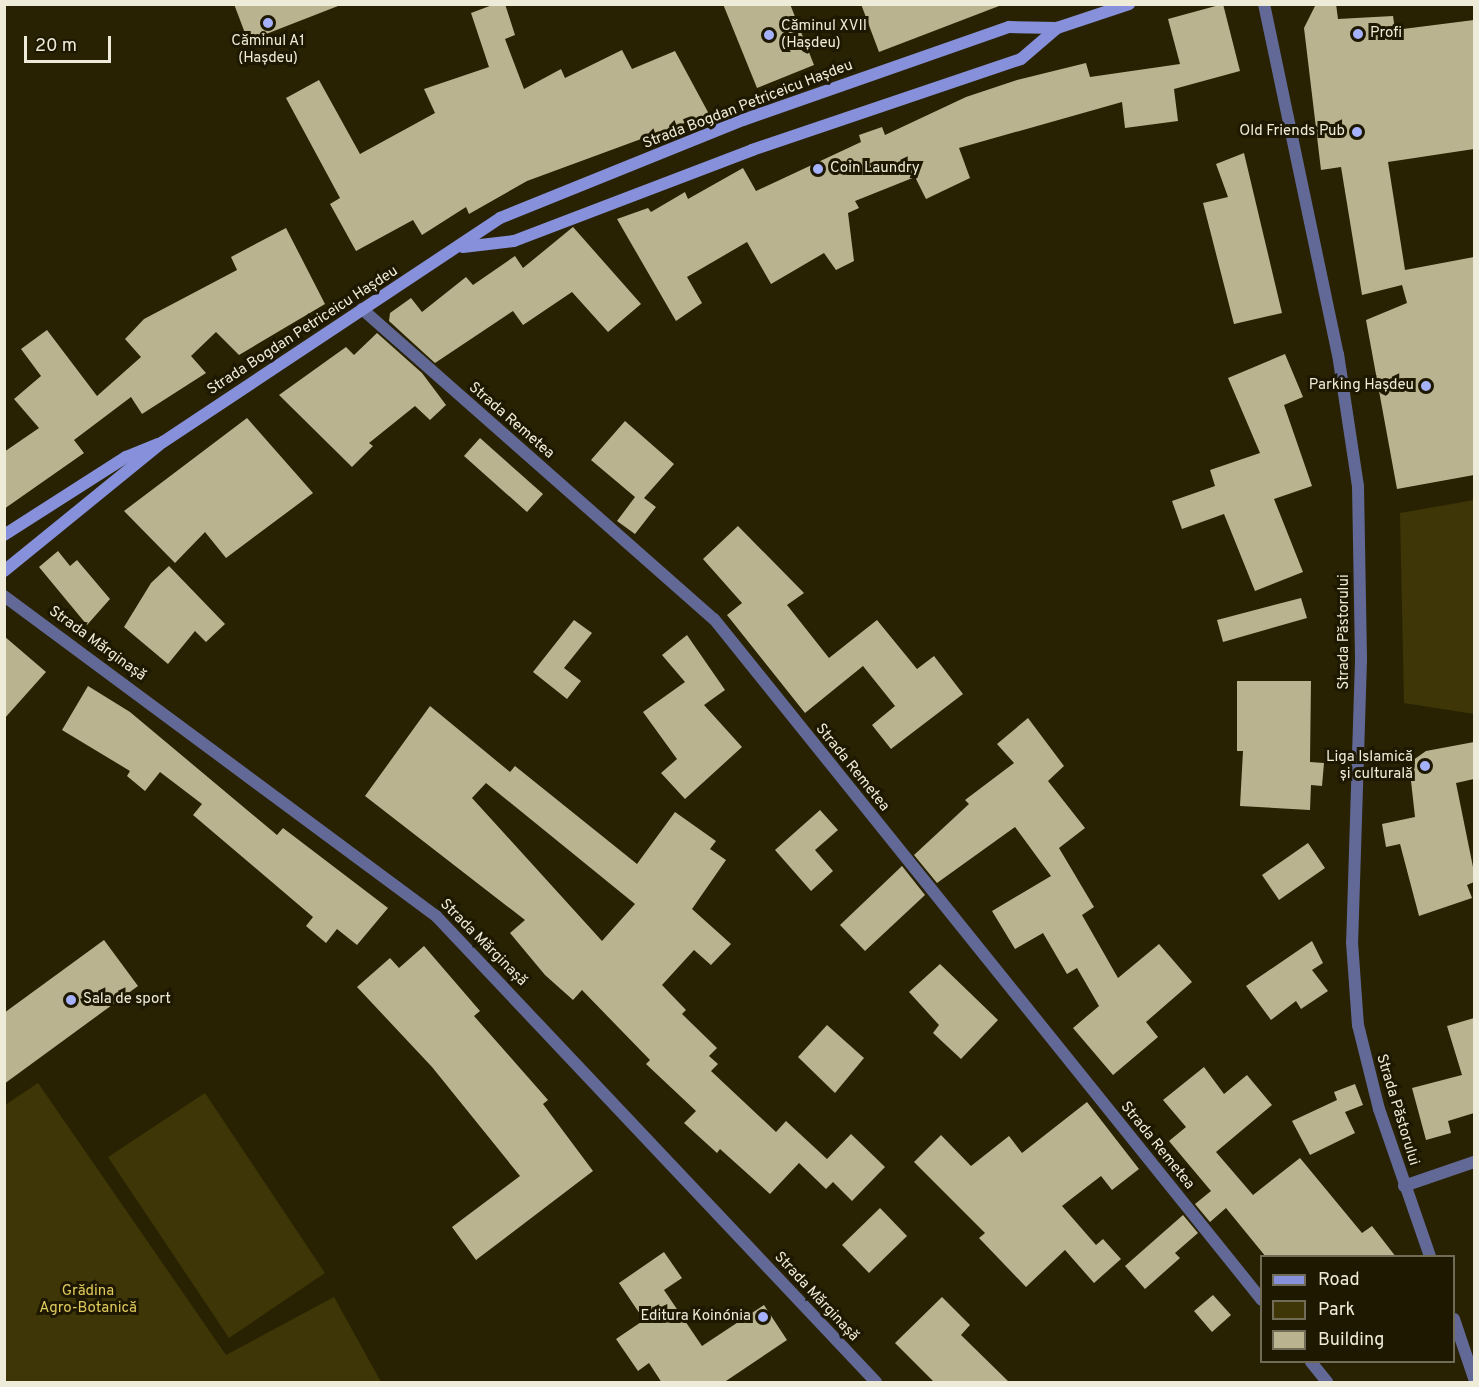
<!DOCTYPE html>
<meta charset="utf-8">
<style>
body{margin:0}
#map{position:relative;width:1479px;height:1387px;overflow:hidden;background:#282202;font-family:Overpass,sans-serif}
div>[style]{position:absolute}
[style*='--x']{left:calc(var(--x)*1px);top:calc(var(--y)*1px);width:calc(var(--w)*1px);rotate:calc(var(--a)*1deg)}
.green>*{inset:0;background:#3e3606}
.building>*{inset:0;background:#bab390}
.street>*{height:12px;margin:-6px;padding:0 6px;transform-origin:6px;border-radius:6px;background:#626997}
.secondary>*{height:12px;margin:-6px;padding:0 6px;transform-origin:6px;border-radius:6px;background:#8790da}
.dots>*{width:16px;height:16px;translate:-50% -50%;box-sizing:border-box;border:3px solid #1e1800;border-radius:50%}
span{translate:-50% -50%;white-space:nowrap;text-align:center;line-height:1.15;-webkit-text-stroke:6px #1e1800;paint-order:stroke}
.poi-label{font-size:15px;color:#eeebd9}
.left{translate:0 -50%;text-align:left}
.right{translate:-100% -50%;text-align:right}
.street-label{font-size:15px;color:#eeebd9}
.park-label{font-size:15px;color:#e0cb5d}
.frame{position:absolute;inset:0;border:6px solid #eeebd9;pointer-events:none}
.legend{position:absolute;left:1260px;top:1255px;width:195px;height:108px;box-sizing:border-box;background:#1e1800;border:2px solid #716c57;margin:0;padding:8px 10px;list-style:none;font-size:18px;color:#eeebd9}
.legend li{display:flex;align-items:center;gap:12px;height:30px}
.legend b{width:30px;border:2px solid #716c57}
.scale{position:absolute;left:24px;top:36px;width:87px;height:27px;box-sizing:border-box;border:3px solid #eeebd9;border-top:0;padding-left:8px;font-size:18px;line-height:21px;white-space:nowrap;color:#eeebd9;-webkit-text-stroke:4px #1e1800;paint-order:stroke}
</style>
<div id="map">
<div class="green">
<div style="clip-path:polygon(1474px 500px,1474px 714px,1404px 703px,1400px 513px)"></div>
<div style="clip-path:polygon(38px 1083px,226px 1355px,334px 1297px,381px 1382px,5px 1382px,5px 1105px)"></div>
<div style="clip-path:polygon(205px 1093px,325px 1273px,229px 1338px,108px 1157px)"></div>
</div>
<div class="building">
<div style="clip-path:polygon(234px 4px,338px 4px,338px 6px,248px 41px)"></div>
<div style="clip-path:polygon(495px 4px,505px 4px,515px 35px,505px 39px,524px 89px,561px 69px,565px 78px,622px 50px,632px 69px,675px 51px,709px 114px,527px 181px,469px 214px,466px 207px,422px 235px,413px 220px,356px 251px,330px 204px,340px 198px,286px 98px,319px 80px,360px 154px,435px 113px,424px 89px,489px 67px,471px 13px)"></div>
<div style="clip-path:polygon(723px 4px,790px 4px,814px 65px,757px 88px)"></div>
<div style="clip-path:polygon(861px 4px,999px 4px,999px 6px,879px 52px)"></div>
<div style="clip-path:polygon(1223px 4px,1240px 71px,1174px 89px,1178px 121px,1125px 128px,1122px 102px,959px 148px,970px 178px,926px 199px,915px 177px,855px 201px,859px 208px,848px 213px,854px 261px,836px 270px,824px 253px,771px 284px,747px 242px,687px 277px,702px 303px,676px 321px,617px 219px,648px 208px,651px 212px,685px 192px,688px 199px,743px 168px,756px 191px,861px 142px,859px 135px,882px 127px,885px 135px,966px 97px,1017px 80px,1086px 63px,1090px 77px,1180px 64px,1168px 19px)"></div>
<div style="clip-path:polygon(1316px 4px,1336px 4px,1338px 19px,1393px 16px,1395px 30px,1474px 20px,1474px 149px,1388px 162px,1405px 270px,1474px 257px,1474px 475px,1397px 489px,1366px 320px,1407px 303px,1402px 285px,1362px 295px,1341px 167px,1321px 170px,1304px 28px)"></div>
<div style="clip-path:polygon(1244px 153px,1282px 313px,1234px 324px,1203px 203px,1228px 197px,1216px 164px)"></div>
<div style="clip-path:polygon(573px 227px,641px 304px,608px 332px,572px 292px,523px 325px,513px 311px,435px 363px,389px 321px,390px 313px,411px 298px,422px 312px,466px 277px,473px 285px,515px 256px,523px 268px)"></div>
<div style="clip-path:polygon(286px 228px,325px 304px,239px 355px,216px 332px,191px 356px,206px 373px,142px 414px,131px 397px,74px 440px,84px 453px,4px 509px,4px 452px,39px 428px,14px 399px,41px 376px,21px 349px,47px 330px,97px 396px,141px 357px,125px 339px,144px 319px,237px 270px,231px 257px)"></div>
<div style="clip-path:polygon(377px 333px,422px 373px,446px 405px,430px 420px,415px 406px,369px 443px,373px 446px,352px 467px,279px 395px,346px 347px,354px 355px)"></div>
<div style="clip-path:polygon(1285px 354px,1303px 397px,1284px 405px,1312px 486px,1274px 499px,1303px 572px,1255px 591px,1224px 514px,1182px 529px,1172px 501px,1215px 486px,1210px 470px,1260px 453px,1228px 378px)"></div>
<div style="clip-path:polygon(247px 418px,313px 493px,226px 558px,205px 532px,175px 563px,124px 511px)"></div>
<div style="clip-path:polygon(625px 421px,674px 464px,644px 498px,656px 507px,635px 534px,617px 521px,635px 497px,591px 460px)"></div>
<div style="clip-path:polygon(480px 438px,543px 494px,527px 512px,464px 456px)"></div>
<div style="clip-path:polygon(738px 526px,804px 593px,787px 605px,829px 658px,877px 620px,917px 669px,934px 656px,963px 694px,891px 749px,872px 725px,895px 706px,863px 666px,805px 713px,727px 615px,742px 603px,703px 559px)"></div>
<div style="clip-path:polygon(58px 551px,70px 566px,77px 560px,110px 599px,87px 625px,39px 567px)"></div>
<div style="clip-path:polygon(169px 566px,225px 624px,206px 642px,195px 631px,168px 664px,124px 627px,151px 583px)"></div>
<div style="clip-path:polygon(1301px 598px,1307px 618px,1223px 642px,1217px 620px)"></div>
<div style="clip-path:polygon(574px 620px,592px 633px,564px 668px,581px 681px,567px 699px,533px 672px)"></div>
<div style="clip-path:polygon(687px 635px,725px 690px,704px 705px,742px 747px,685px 799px,661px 773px,677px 759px,643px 712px,685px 682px,662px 655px)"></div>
<div style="clip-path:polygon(4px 636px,46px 672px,4px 719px)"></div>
<div style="clip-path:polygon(1237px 681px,1311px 681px,1310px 762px,1324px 763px,1322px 786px,1311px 785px,1310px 810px,1240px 806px,1243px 751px,1237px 751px)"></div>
<div style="clip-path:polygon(88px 686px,130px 712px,277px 835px,283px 828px,388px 908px,357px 945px,337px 929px,326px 943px,306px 926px,313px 917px,193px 815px,202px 804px,160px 772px,145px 791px,127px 776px,130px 771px,62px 730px)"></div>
<div style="clip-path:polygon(evenodd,430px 706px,510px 772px,515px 766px,637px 864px,675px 812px,716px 841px,710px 849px,726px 860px,692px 909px,731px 944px,711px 965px,694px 950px,662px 985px,686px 1010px,682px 1014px,717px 1048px,709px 1056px,718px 1064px,711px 1071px,776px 1132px,786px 1121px,827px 1159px,851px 1134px,885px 1167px,852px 1201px,833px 1182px,826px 1189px,799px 1163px,770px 1194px,720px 1149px,717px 1153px,684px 1123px,696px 1111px,646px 1064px,650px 1060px,582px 990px,573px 1000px,545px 975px,510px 933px,525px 920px,365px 796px,430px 706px,486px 783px,635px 904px,602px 941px,472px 798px,486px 783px)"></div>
<div style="clip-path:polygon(1028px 718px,1064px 766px,1048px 781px,1085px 828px,1059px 848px,1094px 907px,1082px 915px,1118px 978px,1159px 944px,1192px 982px,1146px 1022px,1158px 1037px,1113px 1075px,1073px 1028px,1099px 1006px,1077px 968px,1067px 974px,1043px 933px,1015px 949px,992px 911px,1051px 876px,1015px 827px,937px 883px,914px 855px,969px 804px,965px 800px,1014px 763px,997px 744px)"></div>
<div style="clip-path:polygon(1474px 742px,1474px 779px,1456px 783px,1474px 872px,1474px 882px,1467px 885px,1472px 898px,1419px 916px,1400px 844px,1386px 847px,1382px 824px,1415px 817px,1409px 763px,1426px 751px)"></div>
<div style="clip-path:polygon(820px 810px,838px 830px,815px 850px,833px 871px,811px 891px,775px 850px)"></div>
<div style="clip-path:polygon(1308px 843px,1325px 868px,1279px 900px,1262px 875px)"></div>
<div style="clip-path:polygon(902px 866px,925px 895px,865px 951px,840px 925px)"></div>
<div style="clip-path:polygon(104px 940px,138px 986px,4px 1084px,4px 1013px)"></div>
<div style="clip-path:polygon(1312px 941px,1323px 963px,1312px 970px,1328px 991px,1301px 1009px,1296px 1001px,1271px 1020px,1246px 986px)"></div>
<div style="clip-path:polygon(424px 946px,480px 1011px,474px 1016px,548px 1100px,543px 1104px,593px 1171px,476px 1260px,452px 1227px,520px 1176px,432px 1067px,357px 987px,390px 958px,399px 968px)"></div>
<div style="clip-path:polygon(940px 964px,998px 1020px,961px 1059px,933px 1033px,939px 1025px,909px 992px)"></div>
<div style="clip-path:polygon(1474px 1018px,1474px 1113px,1448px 1121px,1451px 1133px,1426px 1140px,1412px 1088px,1462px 1075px,1447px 1026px)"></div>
<div style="clip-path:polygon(827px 1025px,864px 1058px,835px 1093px,798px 1057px)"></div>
<div style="clip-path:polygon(1204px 1067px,1224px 1094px,1247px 1075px,1272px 1105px,1216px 1152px,1253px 1195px,1300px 1158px,1362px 1233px,1372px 1226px,1396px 1257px,1266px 1257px,1226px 1208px,1210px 1222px,1195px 1204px,1211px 1191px,1169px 1141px,1186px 1127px,1163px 1100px)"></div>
<div style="clip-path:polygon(1355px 1084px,1363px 1105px,1345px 1112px,1355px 1133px,1310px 1155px,1292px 1121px,1337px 1100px,1334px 1092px)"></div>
<div style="clip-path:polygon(1087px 1102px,1139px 1169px,1112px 1190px,1101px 1176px,1062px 1206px,1096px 1245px,1103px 1239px,1121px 1259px,1094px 1283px,1065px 1250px,1026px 1287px,979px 1238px,985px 1233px,914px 1162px,941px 1135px,971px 1166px,1009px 1136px,1022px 1153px)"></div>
<div style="clip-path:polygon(880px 1208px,907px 1236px,869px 1273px,842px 1245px)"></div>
<div style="clip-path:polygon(1183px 1215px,1198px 1233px,1175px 1253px,1180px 1258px,1145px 1289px,1125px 1266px)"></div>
<div style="clip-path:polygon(664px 1252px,682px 1278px,664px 1290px,702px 1346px,764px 1305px,787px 1340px,723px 1383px,662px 1383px,649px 1363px,638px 1371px,616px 1339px,644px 1320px,619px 1283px)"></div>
<div style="clip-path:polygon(1213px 1295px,1231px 1315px,1212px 1332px,1194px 1311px)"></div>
<div style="clip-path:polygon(942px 1297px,970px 1325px,961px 1335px,1010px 1383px,935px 1383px,895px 1343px)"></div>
</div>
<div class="street">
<div style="--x:1264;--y:4;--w:358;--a:78.1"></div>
<div style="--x:1338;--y:354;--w:134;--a:81.4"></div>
<div style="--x:1358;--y:486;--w:174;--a:89"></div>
<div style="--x:1361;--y:660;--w:282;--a:91.8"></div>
<div style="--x:1352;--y:942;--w:83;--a:85.9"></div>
<div style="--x:1358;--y:1025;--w:87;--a:76"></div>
<div style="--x:1379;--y:1109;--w:156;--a:70.9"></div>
<div style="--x:362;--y:309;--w:469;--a:41.4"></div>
<div style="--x:714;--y:619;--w:874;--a:51.18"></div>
<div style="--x:4;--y:596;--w:538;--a:36.53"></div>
<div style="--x:436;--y:916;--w:641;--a:46.64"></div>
<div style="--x:1404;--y:1186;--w:74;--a:-18.9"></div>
<div style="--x:1454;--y:1319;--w:62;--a:71.3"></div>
<div style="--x:1311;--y:1362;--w:26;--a:51"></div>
</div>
<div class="secondary">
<div style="--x:463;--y:247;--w:51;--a:-6.7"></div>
<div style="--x:514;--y:241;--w:255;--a:-20.9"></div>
<div style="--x:752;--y:150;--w:284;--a:-18.7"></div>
<div style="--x:1021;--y:59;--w:48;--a:-40.7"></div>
<div style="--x:4;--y:535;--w:145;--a:-32.6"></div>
<div style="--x:126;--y:457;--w:35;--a:-22"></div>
<div style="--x:4;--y:571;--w:205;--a:-39.1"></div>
<div style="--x:163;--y:442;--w:405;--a:-33.6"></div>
<div style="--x:500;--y:218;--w:262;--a:-22"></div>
<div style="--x:743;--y:120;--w:282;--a:-19.3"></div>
<div style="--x:1009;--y:27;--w:48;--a:1.2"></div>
<div style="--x:1057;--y:28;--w:76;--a:-18.4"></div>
</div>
<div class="dots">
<div style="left:268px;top:23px;background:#a6b1fc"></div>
<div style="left:1358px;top:34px;background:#a6b1fc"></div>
<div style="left:769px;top:35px;background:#a6b1fc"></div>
<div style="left:1357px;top:132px;background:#a6b1fc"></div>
<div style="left:818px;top:169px;background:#a6b1fc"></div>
<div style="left:1426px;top:386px;background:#a6b1fc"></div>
<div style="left:1425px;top:766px;background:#a6b1fc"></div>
<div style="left:71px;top:1000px;background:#a6b1fc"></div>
<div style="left:763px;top:1317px;background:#a6b1fc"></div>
</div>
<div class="poi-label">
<span class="left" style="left:781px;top:35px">Căminul XVII<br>(Hașdeu)</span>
<span class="left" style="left:1370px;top:34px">Profi</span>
<span style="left:268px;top:50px">Căminul A1<br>(Hașdeu)</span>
<span class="right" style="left:1345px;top:132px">Old Friends Pub</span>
<span class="left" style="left:830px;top:169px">Coin Laundry</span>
<span class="right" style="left:1414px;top:386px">Parking Hașdeu</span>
<span class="right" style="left:1413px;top:766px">Liga Islamică<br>și culturală</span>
<span class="left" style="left:83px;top:1000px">Sala de sport</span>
<span class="right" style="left:751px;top:1317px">Editura Koinónia</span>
</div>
<div class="street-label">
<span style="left:748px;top:105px;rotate:-21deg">Strada Bogdan Petriceicu Hașdeu</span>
<span style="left:303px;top:331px;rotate:-33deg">Strada Bogdan Petriceicu Hașdeu</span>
<span style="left:511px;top:421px;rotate:41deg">Strada Remetea</span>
<span style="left:1345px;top:632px;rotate:-90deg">Strada Păstorului</span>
<span style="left:97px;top:644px;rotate:36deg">Strada Mărginașă</span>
<span style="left:852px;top:768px;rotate:51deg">Strada Remetea</span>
<span style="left:483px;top:943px;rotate:45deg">Strada Mărginașă</span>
<span style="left:1397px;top:1110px;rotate:73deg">Strada Păstorului</span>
<span style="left:1157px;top:1146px;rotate:51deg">Strada Remetea</span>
<span style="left:816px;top:1297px;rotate:47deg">Strada Mărginașă</span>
</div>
<div class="park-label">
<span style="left:88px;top:1300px">Grădina<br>Agro-Botanică</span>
</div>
<div class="frame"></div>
<ul class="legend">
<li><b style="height:8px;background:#8790da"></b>Road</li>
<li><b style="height:16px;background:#3e3606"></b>Park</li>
<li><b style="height:16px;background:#bab390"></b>Building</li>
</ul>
<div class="scale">20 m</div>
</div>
